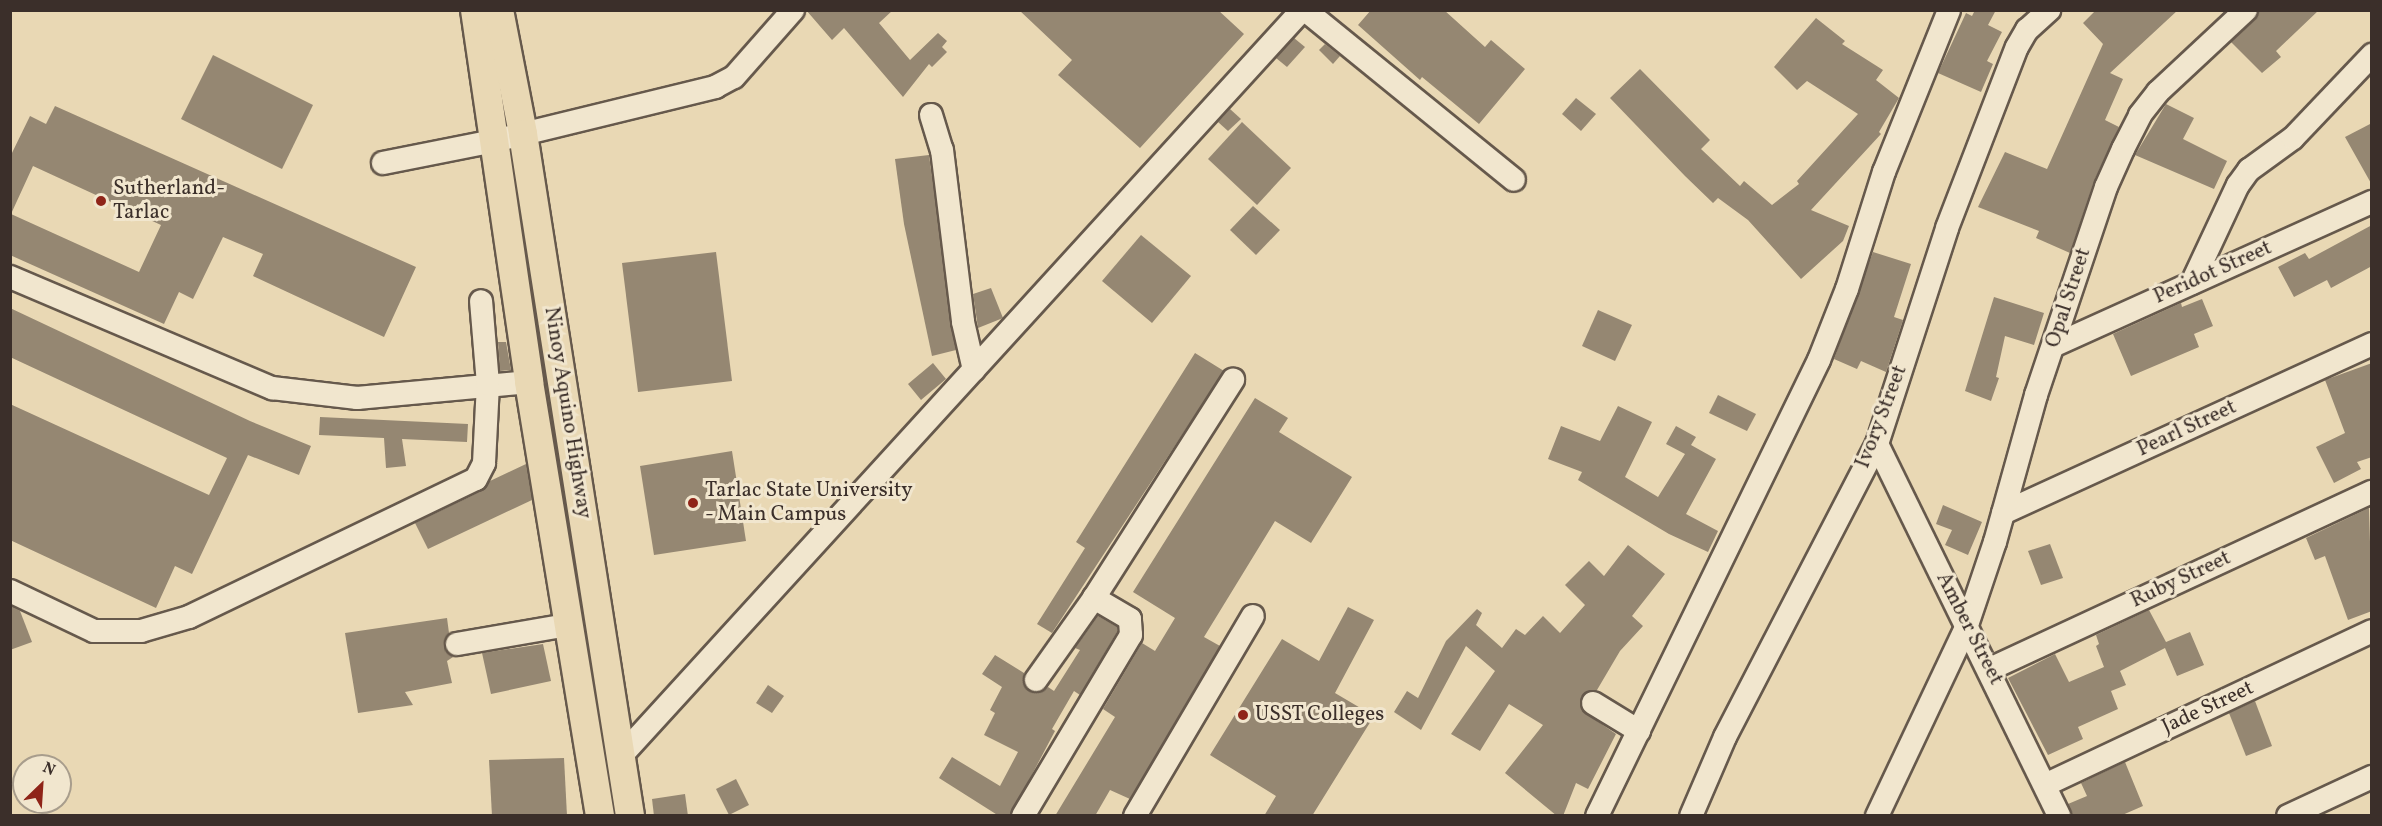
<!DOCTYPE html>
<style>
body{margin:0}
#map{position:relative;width:2382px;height:826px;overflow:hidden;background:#e9d8b4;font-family:Vollkorn,serif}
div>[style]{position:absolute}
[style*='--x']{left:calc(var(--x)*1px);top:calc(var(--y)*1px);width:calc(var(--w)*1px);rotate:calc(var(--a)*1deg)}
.building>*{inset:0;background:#958772}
.roads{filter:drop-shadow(2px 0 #66594c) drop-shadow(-2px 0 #66594c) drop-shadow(0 2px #66594c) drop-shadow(0 -2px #66594c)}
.minor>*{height:22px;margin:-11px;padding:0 11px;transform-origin:11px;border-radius:11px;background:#f1e6ce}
.major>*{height:28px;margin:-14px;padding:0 14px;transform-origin:14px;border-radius:14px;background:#e9d8b4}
.dots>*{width:16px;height:16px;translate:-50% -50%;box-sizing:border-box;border:3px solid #f1e6ce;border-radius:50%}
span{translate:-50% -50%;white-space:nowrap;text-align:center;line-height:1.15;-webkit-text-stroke:6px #f1e6ce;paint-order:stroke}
.poi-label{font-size:21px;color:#3b2f2a}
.left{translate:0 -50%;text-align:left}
.street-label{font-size:21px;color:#3b2f2a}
.frame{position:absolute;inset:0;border:12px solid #3b2f2a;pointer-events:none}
.north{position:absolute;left:12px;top:754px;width:60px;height:60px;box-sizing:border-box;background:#f1e6ce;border:2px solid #a89d8c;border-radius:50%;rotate:25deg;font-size:16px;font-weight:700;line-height:24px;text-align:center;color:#3b2f2a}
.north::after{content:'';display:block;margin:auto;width:21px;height:27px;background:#8f2418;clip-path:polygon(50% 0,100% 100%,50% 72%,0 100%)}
</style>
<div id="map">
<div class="building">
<div style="clip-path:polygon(806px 10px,893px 10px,879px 23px,910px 60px,938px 33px,947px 41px,942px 47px,947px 52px,932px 67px,929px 64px,903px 97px,844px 28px,832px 40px)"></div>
<div style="clip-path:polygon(1019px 10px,1218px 10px,1244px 34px,1140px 148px,1058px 75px,1072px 60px)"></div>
<div style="clip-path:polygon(1371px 10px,1444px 10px,1485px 47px,1491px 40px,1525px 69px,1479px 124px,1422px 77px,1420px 80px,1358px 25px)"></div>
<div style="clip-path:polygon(1975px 10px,1996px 10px,1988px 25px,2002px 32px,1987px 61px,1993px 64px,1981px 92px,1938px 73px,1966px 13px,1972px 16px)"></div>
<div style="clip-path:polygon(2096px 10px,2178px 10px,2110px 73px,2123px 79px,2105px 120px,2119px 127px,2094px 181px,2070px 253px,2036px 238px,2039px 231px,1978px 207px,2005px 152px,2047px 169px,2103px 44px,2083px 23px)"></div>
<div style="clip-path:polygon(2259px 10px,2319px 10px,2276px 51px,2281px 57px,2262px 73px,2231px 42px,2255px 20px)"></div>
<div style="clip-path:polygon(1816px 18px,1845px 41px,1842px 44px,1883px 70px,1876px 80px,1899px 98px,1879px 132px,1881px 134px,1811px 210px,1849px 226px,1843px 241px,1801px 279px,1748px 220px,1718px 198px,1713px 203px,1685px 176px,1610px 98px,1640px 69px,1710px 140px,1701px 149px,1740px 186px,1744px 181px,1772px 205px,1799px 184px,1797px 181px,1858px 114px,1807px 81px,1797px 90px,1774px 67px)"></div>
<div style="clip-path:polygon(1294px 38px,1305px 47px,1287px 67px,1276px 58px)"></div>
<div style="clip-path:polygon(1325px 44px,1340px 56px,1333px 64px,1319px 50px)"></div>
<div style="clip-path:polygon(213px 55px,313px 105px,282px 169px,181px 119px)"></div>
<div style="clip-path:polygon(1576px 98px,1596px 114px,1581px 131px,1562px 114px)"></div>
<div style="clip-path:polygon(2166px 104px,2194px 118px,2183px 139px,2227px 161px,2214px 189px,2135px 155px)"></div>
<div style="clip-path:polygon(evenodd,55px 106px,416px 267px,384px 337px,253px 276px,263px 254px,223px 237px,193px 299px,179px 292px,164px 324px,10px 255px,10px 157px,30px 116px,46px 124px,55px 106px,33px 166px,161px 225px,139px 272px,11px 214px,33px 166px)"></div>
<div style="clip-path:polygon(1230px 109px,1241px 119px,1228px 131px,1218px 122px)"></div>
<div style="clip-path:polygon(1242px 122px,1291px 168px,1257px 205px,1208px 159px)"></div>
<div style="clip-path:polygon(2372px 123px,2372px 185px,2345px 137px)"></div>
<div style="clip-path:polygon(929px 155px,956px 350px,932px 356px,904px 224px,895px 159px)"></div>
<div style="clip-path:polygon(1253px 206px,1280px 230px,1256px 255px,1230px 230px)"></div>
<div style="clip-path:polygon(2372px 225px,2372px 266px,2331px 288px,2327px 280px,2294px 297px,2278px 267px,2305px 253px,2309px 259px)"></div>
<div style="clip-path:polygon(1141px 235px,1191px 276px,1152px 323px,1102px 281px)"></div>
<div style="clip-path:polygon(716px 252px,732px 381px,638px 392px,622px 263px)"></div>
<div style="clip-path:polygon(1873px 252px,1911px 264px,1894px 317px,1903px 320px,1886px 372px,1861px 361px,1857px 369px,1834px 359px)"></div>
<div style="clip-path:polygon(991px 288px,1003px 318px,978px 328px,973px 294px)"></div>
<div style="clip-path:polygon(1994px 297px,2044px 313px,2034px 345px,2005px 336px,1996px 377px,1999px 378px,1991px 401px,1965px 391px)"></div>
<div style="clip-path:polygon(2202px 299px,2213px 326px,2194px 334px,2199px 347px,2131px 376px,2113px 334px,2181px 303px,2182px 307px)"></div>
<div style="clip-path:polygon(10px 308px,250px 421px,311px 446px,299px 475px,248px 455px,192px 574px,175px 566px,156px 608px,10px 540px,10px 404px,209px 495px,227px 458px,10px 357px)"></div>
<div style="clip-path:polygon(1598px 310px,1632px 325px,1615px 361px,1582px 346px)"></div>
<div style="clip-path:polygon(498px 342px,506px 342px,511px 370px,500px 371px)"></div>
<div style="clip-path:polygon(1195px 353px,1224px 371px,1052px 633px,1037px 624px,1085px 548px,1076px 542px)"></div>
<div style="clip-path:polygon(933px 363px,946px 379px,921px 400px,908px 384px)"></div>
<div style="clip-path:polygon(2372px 363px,2372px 457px,2357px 462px,2361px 469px,2334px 483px,2316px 447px,2345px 433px,2325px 380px)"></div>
<div style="clip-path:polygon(1718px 395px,1756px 414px,1747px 431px,1709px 413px)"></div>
<div style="clip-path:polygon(1255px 398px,1288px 418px,1279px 432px,1352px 477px,1311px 543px,1275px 521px,1204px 637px,1220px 646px,1130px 799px,1110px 790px,1095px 816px,1055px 816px,1115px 717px,1103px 709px,1142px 643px,1155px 651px,1175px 618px,1133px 592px)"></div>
<div style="clip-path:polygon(1618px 406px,1652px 422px,1625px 477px,1658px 497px,1685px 454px,1666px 444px,1676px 426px,1696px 437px,1691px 445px,1716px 459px,1686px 514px,1718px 531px,1708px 552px,1669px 534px,1578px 480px,1582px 472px,1548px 459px,1561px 426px,1600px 441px)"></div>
<div style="clip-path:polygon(320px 417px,468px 424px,467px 442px,402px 439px,406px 466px,386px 468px,384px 438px,319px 435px)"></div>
<div style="clip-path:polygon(732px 451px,746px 541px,654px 555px,640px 466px)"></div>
<div style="clip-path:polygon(526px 464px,532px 500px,428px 549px,415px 523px,482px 491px,490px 481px)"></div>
<div style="clip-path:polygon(1943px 505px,1982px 522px,1968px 555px,1945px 545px,1952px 530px,1936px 524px)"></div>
<div style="clip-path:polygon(2369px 508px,2372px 611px,2348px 620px,2325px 556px,2315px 560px,2306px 538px)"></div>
<div style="clip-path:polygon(2050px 544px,2063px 578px,2041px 585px,2028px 551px)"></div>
<div style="clip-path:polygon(1628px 545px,1665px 574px,1632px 616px,1643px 626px,1620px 651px,1597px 690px,1587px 691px,1581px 697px,1581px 710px,1616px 734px,1588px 789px,1576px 783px,1563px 816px,1557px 816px,1505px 773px,1543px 725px,1509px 704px,1480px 751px,1451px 734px,1495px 671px,1466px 646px,1421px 730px,1394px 712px,1407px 691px,1418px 698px,1446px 641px,1477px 609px,1482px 613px,1476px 625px,1502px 648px,1516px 629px,1525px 635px,1543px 616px,1560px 633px,1585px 605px,1565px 585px,1589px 561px,1604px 576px)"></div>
<div style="clip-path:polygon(10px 606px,20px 611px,32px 642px,10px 650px)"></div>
<div style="clip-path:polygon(1348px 607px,1374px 620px,1335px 693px,1374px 716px,1312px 816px,1264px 816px,1276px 796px,1210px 755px,1282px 639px,1319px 661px)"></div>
<div style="clip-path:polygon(2149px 610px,2166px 642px,2190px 632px,2204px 665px,2177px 676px,2165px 648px,2120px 671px,2126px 685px,2111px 691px,2118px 709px,2078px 727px,2083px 739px,2048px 755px,2008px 678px,2055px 654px,2069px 682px,2104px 667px,2096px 646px,2099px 644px,2096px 635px)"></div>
<div style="clip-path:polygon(1098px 616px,1117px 627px,1117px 632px,1080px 695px,1074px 691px,1052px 729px,1055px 731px,1010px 816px,999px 816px,939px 778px,952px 757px,1000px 786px,1018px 752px,984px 735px,995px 713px,990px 710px,1002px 687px,982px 674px,995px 655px,1024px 673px,1024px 685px,1029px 691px,1041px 692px,1048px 687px,1054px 691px,1080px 650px,1075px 648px)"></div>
<div style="clip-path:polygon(447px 618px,449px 633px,444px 646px,453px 657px,447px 661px,452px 683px,405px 692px,413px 705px,358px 713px,345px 633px)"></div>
<div style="clip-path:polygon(543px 644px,551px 681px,491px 694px,482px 653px)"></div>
<div style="clip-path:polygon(768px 685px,784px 696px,772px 713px,756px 703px)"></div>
<div style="clip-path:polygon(2255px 701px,2272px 746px,2246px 756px,2229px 713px)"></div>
<div style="clip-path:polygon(564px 758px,567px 816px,492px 816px,489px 760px)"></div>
<div style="clip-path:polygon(2125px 762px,2143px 806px,2120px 816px,2072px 816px,2068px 804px,2087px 796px,2081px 783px)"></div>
<div style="clip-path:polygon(736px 779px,749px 805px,729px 815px,716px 789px)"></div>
<div style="clip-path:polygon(685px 794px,688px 816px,654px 816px,652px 799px)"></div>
</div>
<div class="roads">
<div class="minor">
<div style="--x:1305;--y:10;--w:269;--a:39.1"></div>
<div style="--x:931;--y:115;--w:37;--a:73"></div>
<div style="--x:942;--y:150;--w:173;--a:83"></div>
<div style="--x:963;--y:322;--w:49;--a:77.1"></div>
<div style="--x:383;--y:163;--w:113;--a:-11.2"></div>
<div style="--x:494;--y:141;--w:228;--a:-13.7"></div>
<div style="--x:715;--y:87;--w:21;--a:-28"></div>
<div style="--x:734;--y:77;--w:89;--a:-48.6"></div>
<div style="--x:10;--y:277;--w:285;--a:23"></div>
<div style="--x:272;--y:388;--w:86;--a:6.7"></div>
<div style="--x:357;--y:398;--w:173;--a:-5.3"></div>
<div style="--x:2192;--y:283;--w:108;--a:-64.9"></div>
<div style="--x:2238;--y:185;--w:19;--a:-54"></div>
<div style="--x:2249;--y:170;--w:54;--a:-36"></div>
<div style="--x:2293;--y:138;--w:115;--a:-46.4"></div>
<div style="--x:2055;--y:345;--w:348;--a:-24.3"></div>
<div style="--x:1877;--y:444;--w:414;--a:63.9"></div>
<div style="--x:2003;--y:513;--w:406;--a:-24.6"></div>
<div style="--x:10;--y:591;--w:93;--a:25.5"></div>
<div style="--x:94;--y:631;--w:47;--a:0"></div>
<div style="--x:141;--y:631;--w:50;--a:-16.3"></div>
<div style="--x:189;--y:617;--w:318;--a:-25.7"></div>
<div style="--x:476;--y:479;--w:18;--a:-63"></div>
<div style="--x:484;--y:463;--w:79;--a:-87.1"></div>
<div style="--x:488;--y:384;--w:83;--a:-94.8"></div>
<div style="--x:457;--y:644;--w:112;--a:-9.8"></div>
<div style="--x:1990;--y:669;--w:421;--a:-24.9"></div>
<div style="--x:1036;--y:680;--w:100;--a:-54.7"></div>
<div style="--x:1094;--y:598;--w:259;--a:-57.5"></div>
<div style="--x:1593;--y:703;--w:54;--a:31.3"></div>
<div style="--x:621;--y:756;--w:1010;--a:-47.61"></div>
<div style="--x:2045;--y:785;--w:361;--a:-25.2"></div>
<div style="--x:1023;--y:816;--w:211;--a:-59.2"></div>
<div style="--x:1131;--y:635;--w:16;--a:-94"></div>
<div style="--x:1130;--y:619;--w:42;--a:-149.7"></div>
<div style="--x:1135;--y:816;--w:232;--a:-59.5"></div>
<div style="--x:1597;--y:816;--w:507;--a:-64.04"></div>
<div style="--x:1819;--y:360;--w:76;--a:-68.5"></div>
<div style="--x:1847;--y:289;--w:123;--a:-72.5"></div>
<div style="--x:1884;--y:172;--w:175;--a:-68.1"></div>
<div style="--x:1691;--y:816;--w:86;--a:-66.7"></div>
<div style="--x:1725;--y:737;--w:330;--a:-62.6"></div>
<div style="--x:1877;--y:444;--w:227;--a:-72"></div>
<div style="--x:1947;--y:228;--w:194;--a:-68.9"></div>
<div style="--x:2017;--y:47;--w:20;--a:-60"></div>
<div style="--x:2027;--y:30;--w:30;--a:-42"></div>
<div style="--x:1877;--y:816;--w:208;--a:-64.7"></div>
<div style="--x:1966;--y:628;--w:91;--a:-71.4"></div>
<div style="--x:1995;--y:542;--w:153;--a:-74.4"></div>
<div style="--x:2036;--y:395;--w:219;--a:-71.4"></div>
<div style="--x:2106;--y:187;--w:42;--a:-65.9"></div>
<div style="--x:2123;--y:149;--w:38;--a:-63"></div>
<div style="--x:2140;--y:115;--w:29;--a:-52"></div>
<div style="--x:2158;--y:92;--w:120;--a:-43"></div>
<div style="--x:2288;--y:816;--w:93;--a:-24.9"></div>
</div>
<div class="major">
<div style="--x:475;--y:10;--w:376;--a:81.7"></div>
<div style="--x:529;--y:382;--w:440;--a:80.7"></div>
<div style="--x:499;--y:10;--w:126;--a:79"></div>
<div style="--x:523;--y:134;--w:690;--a:81.08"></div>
</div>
</div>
<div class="dots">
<div style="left:101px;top:201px;background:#8f2418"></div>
<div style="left:693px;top:503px;background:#8f2418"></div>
<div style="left:1243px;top:715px;background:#8f2418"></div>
</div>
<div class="poi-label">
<span class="left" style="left:113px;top:201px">Sutherland-<br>Tarlac</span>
<span class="left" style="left:705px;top:503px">Tarlac State University<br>- Main Campus</span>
<span class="left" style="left:1255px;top:715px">USST Colleges</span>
</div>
<div class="street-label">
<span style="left:2213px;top:273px;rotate:-24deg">Peridot Street</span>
<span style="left:2069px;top:298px;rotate:-72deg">Opal Street</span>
<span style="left:567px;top:413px;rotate:81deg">Ninoy Aquino Highway</span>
<span style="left:1882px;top:417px;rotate:-69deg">Ivory Street</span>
<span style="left:2187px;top:429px;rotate:-25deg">Pearl Street</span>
<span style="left:2181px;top:580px;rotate:-25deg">Ruby Street</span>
<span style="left:1969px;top:629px;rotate:63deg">Amber Street</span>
<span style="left:2208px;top:708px;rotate:-25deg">Jade Street</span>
</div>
<div class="frame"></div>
<div class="north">N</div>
</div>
